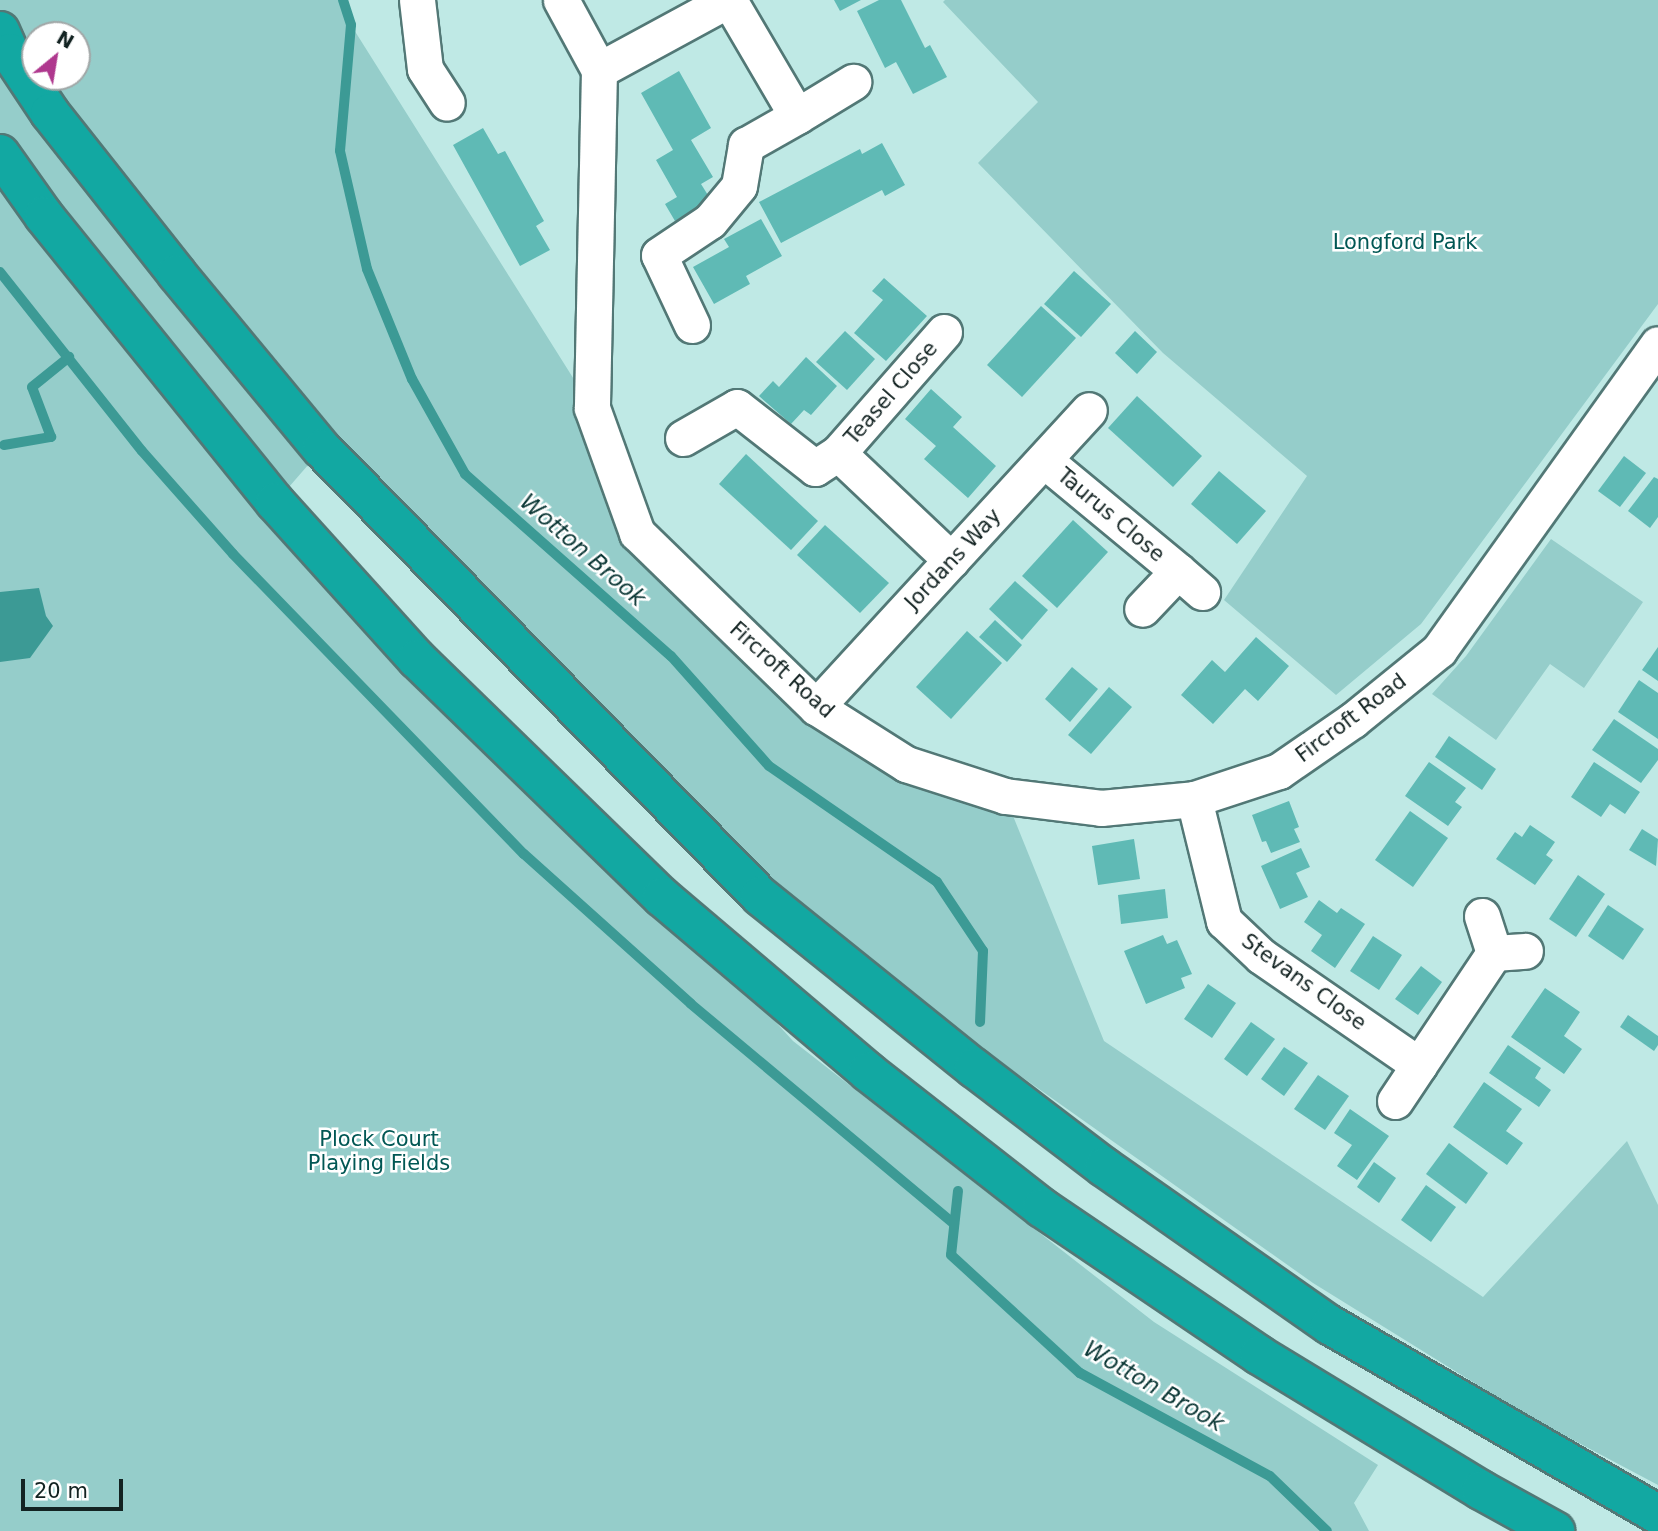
<!DOCTYPE html>
<style>
body{margin:0}
#map{position:relative;width:1658px;height:1531px;overflow:hidden;background:#bfe9e5;font-family:"DejaVu Sans",sans-serif}
div>[style]{position:absolute}
[style*='--x']{left:calc(var(--x)*1px);top:calc(var(--y)*1px);width:calc(var(--w)*1px);rotate:calc(var(--a)*1deg)}
.green>*{inset:0;background:#95cdca}
.water>*{inset:0;background:#3c9a95}
.stream>*{height:10px;margin:-5px;padding:0 5px;transform-origin:5px;border-radius:5px;background:#3c9a95}
.building>*{inset:0;background:#5fbab5}
.roads{filter:drop-shadow(2px 0 #527876) drop-shadow(-2px 0 #527876) drop-shadow(0 2px #527876) drop-shadow(0 -2px #527876)}
.street>*{height:35px;margin:-17.5px;padding:0 17.5px;transform-origin:17.5px;border-radius:17.5px;background:#fff}
.highway>*{height:38px;margin:-19px;padding:0 19px;transform-origin:19px;border-radius:19px;background:#12a8a2}
span{translate:-50% -50%;white-space:nowrap;text-align:center;line-height:1.15;-webkit-text-stroke:5px #fff;paint-order:stroke}
.park-label{font-size:21px;color:#015754}
.street-label{font-size:21px;color:#132322}
.water-label{font-size:23px;color:#0c3836;font-style:italic}
.north{position:absolute;left:21px;top:21px;width:70px;height:70px;box-sizing:border-box;background:#fff;border:2px solid #a1a7a7;border-radius:50%;rotate:30deg;font-size:19px;font-weight:700;line-height:28px;text-align:center;color:#132322}
.north::after{content:'';display:block;margin:auto;width:24px;height:32px;background:#af388e;clip-path:polygon(50% 0,100% 100%,50% 72%,0 100%)}
.scale{position:absolute;left:21px;top:1479px;width:102px;height:32px;box-sizing:border-box;border:4px solid #132322;border-top:0;padding-left:9px;font-size:21px;line-height:24px;white-space:nowrap;color:#132322;-webkit-text-stroke:5px #fff;paint-order:stroke}
</style>
<div id="map">
<div class="green">
<div style="clip-path:polygon(evenodd,0 0,343px 0,351px 25px,592px 408px,637px 533px,816px 707px,1005px 796px,1104px 1041px,1483px 1297px,1627px 1141px,1658px 1205px,1658px 1485px,1526px 1415px,1313px 1283px,977px 1045px,974px 1068px,760px 896px,322px 449px,275px 503px,662px 897px,793px 1041px,1154px 1322px,1378px 1465px,1354px 1503px,1369px 1531px,0 1531px,0 0,35px 35px,77px 35px,77px 77px,35px 77px,35px 35px)"></div>
<div style="clip-path:polygon(945px 0,1658px 0,1658px 304px,1421px 624px,1336px 695px,1224px 600px,1307px 476px,1163px 353px,978px 163px,1038px 102px,943px 2px)"></div>
<div style="clip-path:polygon(1551px 539px,1643px 602px,1584px 688px,1550px 664px,1496px 740px,1432px 694px,1466px 656px)"></div>
</div>
<div class="water">
<div style="clip-path:polygon(39px 588px,46px 616px,53px 626px,30px 658px,0 662px,0 592px)"></div>
</div>
<div class="stream">
<div style="--x:343;--y:0;--w:26;--a:72"></div>
<div style="--x:351;--y:25;--w:126;--a:95"></div>
<div style="--x:340;--y:151;--w:121;--a:77.1"></div>
<div style="--x:367;--y:269;--w:119;--a:67.8"></div>
<div style="--x:412;--y:379;--w:109;--a:60.8"></div>
<div style="--x:465;--y:474;--w:275;--a:41.5"></div>
<div style="--x:671;--y:656;--w:147;--a:48.3"></div>
<div style="--x:769;--y:766;--w:204;--a:34.6"></div>
<div style="--x:937;--y:882;--w:83;--a:56.3"></div>
<div style="--x:983;--y:951;--w:71;--a:92.4"></div>
<div style="--x:0;--y:272;--w:228;--a:51.6"></div>
<div style="--x:142;--y:451;--w:137;--a:48.5"></div>
<div style="--x:233;--y:554;--w:418;--a:45.9"></div>
<div style="--x:524;--y:854;--w:224;--a:41.9"></div>
<div style="--x:691;--y:1004;--w:343;--a:39.9"></div>
<div style="--x:4;--y:445;--w:48;--a:-9.7"></div>
<div style="--x:51;--y:437;--w:53;--a:-110.8"></div>
<div style="--x:32;--y:387;--w:48;--a:-39"></div>
<div style="--x:958;--y:1191;--w:64;--a:96.2"></div>
<div style="--x:951;--y:1255;--w:175;--a:42.5"></div>
<div style="--x:1080;--y:1373;--w:216;--a:28.5"></div>
<div style="--x:1270;--y:1476;--w:79;--a:44"></div>
</div>
<div class="building">
<div style="clip-path:polygon(834px 0,861px 0,840px 11px)"></div>
<div style="clip-path:polygon(879px 0,901px 0,925px 48px,930px 45px,947px 77px,913px 94px,896px 62px,885px 68px,857px 11px)"></div>
<div style="clip-path:polygon(679px 71px,711px 128px,691px 140px,713px 177px,701px 184px,711px 200px,675px 221px,665px 204px,677px 197px,656px 160px,673px 150px,641px 93px)"></div>
<div style="clip-path:polygon(483px 128px,498px 154px,505px 151px,544px 221px,536px 226px,550px 250px,520px 266px,453px 145px)"></div>
<div style="clip-path:polygon(882px 143px,905px 185px,885px 196px,882px 190px,781px 243px,759px 202px,860px 149px,862px 154px)"></div>
<div style="clip-path:polygon(761px 219px,782px 256px,746px 276px,750px 284px,714px 304px,693px 267px,729px 247px,724px 239px)"></div>
<div style="clip-path:polygon(1074px 271px,1111px 304px,1081px 337px,1044px 304px)"></div>
<div style="clip-path:polygon(884px 278px,927px 316px,886px 361px,854px 333px,883px 300px,872px 291px)"></div>
<div style="clip-path:polygon(1041px 306px,1076px 338px,1022px 397px,987px 365px)"></div>
<div style="clip-path:polygon(845px 331px,875px 359px,847px 390px,816px 362px)"></div>
<div style="clip-path:polygon(1135px 331px,1157px 352px,1137px 374px,1115px 353px)"></div>
<div style="clip-path:polygon(806px 357px,837px 386px,811px 415px,804px 410px,791px 424px,759px 396px,773px 381px,779px 387px)"></div>
<div style="clip-path:polygon(931px 389px,962px 417px,953px 427px,996px 466px,968px 498px,924px 459px,936px 446px,905px 419px)"></div>
<div style="clip-path:polygon(1137px 396px,1202px 456px,1173px 487px,1108px 428px)"></div>
<div style="clip-path:polygon(746px 454px,818px 521px,791px 550px,719px 484px)"></div>
<div style="clip-path:polygon(1624px 456px,1646px 473px,1620px 507px,1598px 491px)"></div>
<div style="clip-path:polygon(1219px 471px,1266px 511px,1237px 544px,1191px 504px)"></div>
<div style="clip-path:polygon(1654px 477px,1658px 479px,1658px 517px,1650px 528px,1628px 511px)"></div>
<div style="clip-path:polygon(1073px 520px,1108px 552px,1057px 608px,1022px 576px)"></div>
<div style="clip-path:polygon(825px 525px,889px 583px,860px 613px,797px 555px)"></div>
<div style="clip-path:polygon(1015px 581px,1048px 610px,1022px 640px,989px 609px)"></div>
<div style="clip-path:polygon(995px 620px,1022px 645px,1007px 662px,979px 637px)"></div>
<div style="clip-path:polygon(967px 631px,1002px 663px,951px 719px,916px 687px)"></div>
<div style="clip-path:polygon(1256px 637px,1289px 666px,1258px 701px,1245px 689px,1213px 724px,1181px 695px,1212px 660px,1225px 672px)"></div>
<div style="clip-path:polygon(1658px 647px,1658px 681px,1642px 670px)"></div>
<div style="clip-path:polygon(1072px 667px,1098px 689px,1070px 722px,1045px 699px)"></div>
<div style="clip-path:polygon(1639px 680px,1658px 693px,1658px 739px,1618px 712px)"></div>
<div style="clip-path:polygon(1109px 687px,1132px 707px,1091px 754px,1068px 735px)"></div>
<div style="clip-path:polygon(1614px 719px,1658px 749px,1658px 760px,1641px 783px,1592px 750px)"></div>
<div style="clip-path:polygon(1449px 736px,1496px 769px,1482px 790px,1435px 757px)"></div>
<div style="clip-path:polygon(1429px 762px,1466px 788px,1455px 802px,1462px 807px,1448px 826px,1405px 796px)"></div>
<div style="clip-path:polygon(1594px 762px,1640px 792px,1625px 814px,1610px 804px,1601px 817px,1571px 797px)"></div>
<div style="clip-path:polygon(1289px 801px,1299px 827px,1294px 829px,1300px 842px,1271px 853px,1266px 841px,1262px 842px,1252px 815px)"></div>
<div style="clip-path:polygon(1410px 811px,1448px 838px,1413px 887px,1375px 860px)"></div>
<div style="clip-path:polygon(1530px 825px,1555px 842px,1546px 855px,1553px 860px,1535px 885px,1496px 859px,1515px 832px,1522px 837px)"></div>
<div style="clip-path:polygon(1642px 829px,1658px 839px,1656px 866px,1629px 850px)"></div>
<div style="clip-path:polygon(1134px 839px,1140px 879px,1098px 885px,1092px 846px)"></div>
<div style="clip-path:polygon(1301px 848px,1310px 867px,1296px 873px,1308px 897px,1280px 909px,1261px 866px)"></div>
<div style="clip-path:polygon(1578px 875px,1605px 894px,1576px 937px,1549px 919px)"></div>
<div style="clip-path:polygon(1165px 889px,1168px 918px,1121px 924px,1118px 895px)"></div>
<div style="clip-path:polygon(1319px 900px,1337px 913px,1341px 908px,1365px 924px,1335px 968px,1311px 951px,1322px 935px,1304px 922px)"></div>
<div style="clip-path:polygon(1608px 905px,1644px 929px,1623px 960px,1588px 936px)"></div>
<div style="clip-path:polygon(1163px 935px,1167px 944px,1177px 940px,1192px 974px,1181px 978px,1185px 988px,1146px 1004px,1124px 951px)"></div>
<div style="clip-path:polygon(1373px 936px,1402px 955px,1379px 990px,1350px 971px)"></div>
<div style="clip-path:polygon(1421px 966px,1442px 982px,1418px 1015px,1395px 999px)"></div>
<div style="clip-path:polygon(1208px 984px,1236px 1003px,1212px 1038px,1184px 1019px)"></div>
<div style="clip-path:polygon(1545px 988px,1580px 1012px,1564px 1036px,1582px 1049px,1564px 1074px,1511px 1037px)"></div>
<div style="clip-path:polygon(1628px 1015px,1658px 1036px,1658px 1045px,1654px 1051px,1620px 1027px)"></div>
<div style="clip-path:polygon(1251px 1022px,1275px 1039px,1247px 1076px,1224px 1059px)"></div>
<div style="clip-path:polygon(1508px 1045px,1541px 1068px,1535px 1078px,1551px 1090px,1539px 1107px,1489px 1073px)"></div>
<div style="clip-path:polygon(1284px 1047px,1308px 1063px,1284px 1096px,1261px 1079px)"></div>
<div style="clip-path:polygon(1318px 1075px,1349px 1096px,1325px 1130px,1294px 1109px)"></div>
<div style="clip-path:polygon(1484px 1082px,1522px 1109px,1506px 1131px,1523px 1143px,1507px 1165px,1453px 1127px)"></div>
<div style="clip-path:polygon(1350px 1109px,1389px 1136px,1357px 1180px,1337px 1166px,1352px 1145px,1334px 1133px)"></div>
<div style="clip-path:polygon(1449px 1143px,1488px 1173px,1466px 1204px,1426px 1174px)"></div>
<div style="clip-path:polygon(1374px 1162px,1396px 1178px,1379px 1203px,1357px 1187px)"></div>
<div style="clip-path:polygon(1426px 1185px,1456px 1207px,1431px 1242px,1401px 1220px)"></div>
</div>
<div class="roads">
<div class="street">
<div style="--x:417;--y:0;--w:69;--a:83.4"></div>
<div style="--x:425;--y:69;--w:40;--a:57.1"></div>
<div style="--x:561;--y:0;--w:80;--a:61.5"></div>
<div style="--x:599;--y:70;--w:338;--a:91.2"></div>
<div style="--x:592;--y:408;--w:133;--a:70.2"></div>
<div style="--x:637;--y:533;--w:250;--a:44.2"></div>
<div style="--x:816;--y:707;--w:107;--a:32.3"></div>
<div style="--x:906;--y:764;--w:104;--a:17.9"></div>
<div style="--x:1005;--y:796;--w:97;--a:7.1"></div>
<div style="--x:1101;--y:808;--w:93;--a:-5.5"></div>
<div style="--x:1194;--y:799;--w:89;--a:-18.2"></div>
<div style="--x:1279;--y:771;--w:90;--a:-34.6"></div>
<div style="--x:1353;--y:720;--w:111;--a:-39.1"></div>
<div style="--x:1439;--y:650;--w:376;--a:-54.4"></div>
<div style="--x:729;--y:0;--w:134;--a:59.6"></div>
<div style="--x:797;--y:116;--w:66;--a:-31.3"></div>
<div style="--x:599;--y:70;--w:147;--a:-28.5"></div>
<div style="--x:692;--y:325;--w:77;--a:-115.2"></div>
<div style="--x:659;--y:255;--w:61;--a:-33.7"></div>
<div style="--x:710;--y:221;--w:45;--a:-50.4"></div>
<div style="--x:739;--y:186;--w:42;--a:-80.3"></div>
<div style="--x:746;--y:145;--w:59;--a:-29.6"></div>
<div style="--x:944;--y:332;--w:161;--a:131.2"></div>
<div style="--x:838;--y:453;--w:156;--a:43.4"></div>
<div style="--x:683;--y:438;--w:62;--a:-29.9"></div>
<div style="--x:737;--y:407;--w:99;--a:38"></div>
<div style="--x:815;--y:468;--w:27;--a:-33"></div>
<div style="--x:1044;--y:460;--w:174;--a:39.6"></div>
<div style="--x:1178;--y:571;--w:52;--a:133.5"></div>
<div style="--x:1178;--y:571;--w:32;--a:41"></div>
<div style="--x:816;--y:707;--w:403;--a:-47.4"></div>
<div style="--x:1194;--y:799;--w:126;--a:76.2"></div>
<div style="--x:1224;--y:921;--w:51;--a:43.4"></div>
<div style="--x:1261;--y:956;--w:192;--a:34.6"></div>
<div style="--x:1419;--y:1065;--w:135;--a:-56.2"></div>
<div style="--x:1482;--y:916;--w:39;--a:72"></div>
<div style="--x:1494;--y:953;--w:31;--a:-4"></div>
<div style="--x:1395;--y:1101;--w:43;--a:-56.3"></div>
</div>
<div class="highway">
<div style="--x:0;--y:31;--w:24;--a:66"></div>
<div style="--x:10;--y:53;--w:72;--a:56.3"></div>
<div style="--x:50;--y:113;--w:205;--a:51.7"></div>
<div style="--x:177;--y:274;--w:227;--a:50.4"></div>
<div style="--x:322;--y:449;--w:626;--a:45.58"></div>
<div style="--x:760;--y:896;--w:275;--a:38.8"></div>
<div style="--x:974;--y:1068;--w:163;--a:37.3"></div>
<div style="--x:1104;--y:1167;--w:276;--a:35"></div>
<div style="--x:1330;--y:1325;--w:379;--a:30"></div>
<div style="--x:0;--y:154;--w:76;--a:54.6"></div>
<div style="--x:44;--y:216;--w:368;--a:51.1"></div>
<div style="--x:275;--y:502;--w:212;--a:47.9"></div>
<div style="--x:417;--y:659;--w:342;--a:44.2"></div>
<div style="--x:662;--y:897;--w:270;--a:40.3"></div>
<div style="--x:868;--y:1072;--w:221;--a:38"></div>
<div style="--x:1042;--y:1208;--w:262;--a:34.1"></div>
<div style="--x:1259;--y:1355;--w:260;--a:31.3"></div>
<div style="--x:1481;--y:1490;--w:85;--a:29"></div>
</div>
</div>
<div class="park-label">
<span style="left:1405px;top:242px">Longford Park</span>
<span style="left:379px;top:1151px">Plock Court<br>Playing Fields</span>
</div>
<div class="street-label">
<span style="left:891px;top:393px;rotate:-49deg">Teasel Close</span>
<span style="left:1111px;top:515px;rotate:40deg">Taurus Close</span>
<span style="left:953px;top:559px;rotate:-47deg">Jordans Way</span>
<span style="left:782px;top:670px;rotate:42deg">Fircroft Road</span>
<span style="left:1351px;top:718px;rotate:-37deg">Fircroft Road</span>
<span style="left:1304px;top:982px;rotate:36deg">Stevans Close</span>
</div>
<div class="water-label">
<span style="left:583px;top:550px;rotate:41deg">Wotton Brook</span>
<span style="left:1154px;top:1386px;rotate:30deg">Wotton Brook</span>
</div>
<div class="north">N</div>
<div class="scale">20 m</div>
</div>
